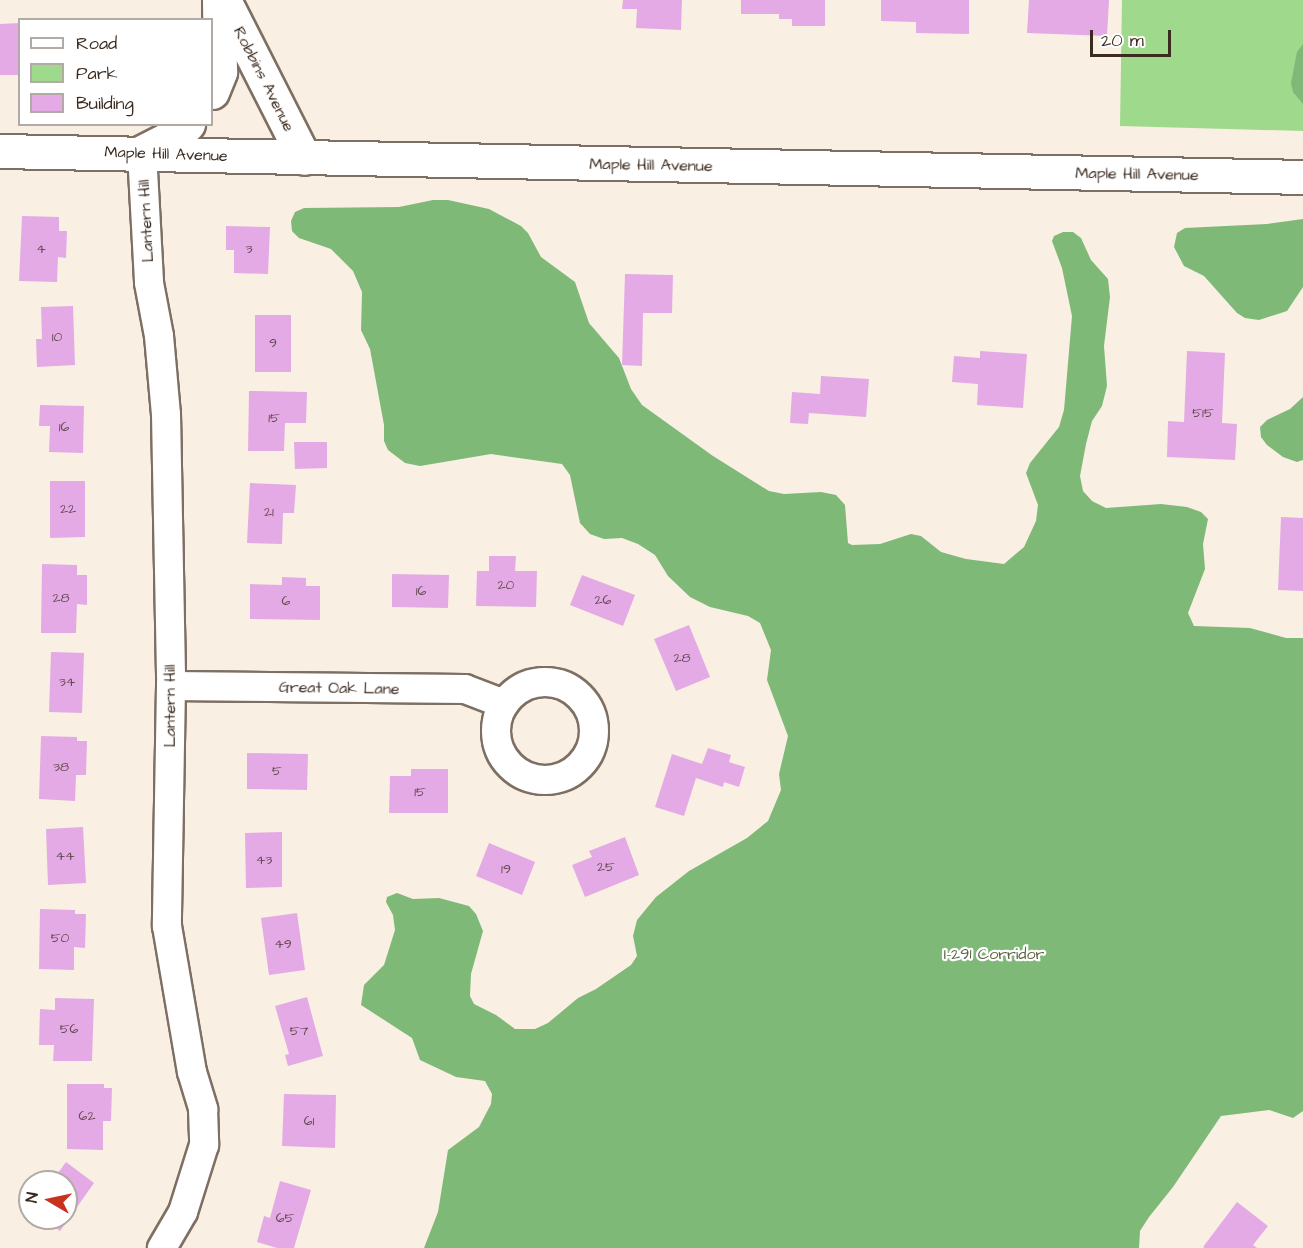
<!DOCTYPE html>
<style>
body{margin:0}
#map{position:relative;width:1303px;height:1248px;overflow:hidden;background:#faefe3;font-family:"Architects Daughter",sans-serif}
div>[style]{position:absolute}
[style*='--x']{left:calc(var(--x)*1px);top:calc(var(--y)*1px);width:calc(var(--w)*1px);rotate:calc(var(--a)*1deg)}
.green>*{inset:0;background:#9ed98c}
.forest>*{inset:0;background:#7eb978}
.building>*{inset:0;background:#e4aae6}
.roads{filter:drop-shadow(2px 0 #7e6f63) drop-shadow(-2px 0 #7e6f63) drop-shadow(0 2px #7e6f63) drop-shadow(0 -2px #7e6f63)}
.street>*{height:28px;margin:-14px;padding:0 14px;transform-origin:14px;border-radius:14px;background:#fff}
.street>.ring{margin:-14px;padding:0;box-sizing:content-box;background:none;border:28px solid #fff;border-radius:50%}
.secondary>*{height:33px;margin:-16.5px;padding:0 16.5px;transform-origin:16.5px;border-radius:16.5px;background:#fff}
span{translate:-50% -50%;white-space:nowrap;text-align:center;line-height:1.15;-webkit-text-stroke:4.5px #fff;paint-order:stroke}
.number-label{font-size:14px;color:#654a50}
.number-label span{-webkit-text-stroke-width:0}
.street-label{font-size:16px;color:#3b2a1e}
.park-label{font-size:16px;color:#595f3f}
.legend{position:absolute;left:18px;top:18px;width:195px;height:108px;box-sizing:border-box;background:#fff;border:2px solid #b1aaa5;margin:0;padding:8px 10px;list-style:none;font-size:18px;color:#3b2a1e}
.legend li{display:flex;align-items:center;gap:12px;height:30px}
.legend b{width:30px;border:2px solid #b1aaa5}
.north{position:absolute;left:18px;top:1170px;width:60px;height:60px;box-sizing:border-box;background:#fff;border:2px solid #b1aaa5;border-radius:50%;rotate:279deg;font-size:16px;font-weight:700;line-height:24px;text-align:center;color:#3b2a1e}
.north::after{content:'';display:block;margin:auto;width:21px;height:27px;background:#c8321e;clip-path:polygon(50% 0,100% 100%,50% 72%,0 100%)}
.scale{position:absolute;left:1090px;top:30px;width:81px;height:27px;box-sizing:border-box;border:3px solid #3b2a1e;border-top:0;padding-left:8px;font-size:18px;line-height:21px;white-space:nowrap;color:#3b2a1e;-webkit-text-stroke:4px #fff;paint-order:stroke}
</style>
<div id="map">
<div class="green">
<div style="clip-path:polygon(1122px 0,1303px 0,1303px 131px,1120px 126px)"></div>
</div>
<div class="forest">
<div style="clip-path:polygon(1303px 44px,1303px 104px,1293px 92px,1291px 83px,1297px 52px)"></div>
<div style="clip-path:polygon(433px 200px,448px 200px,489px 209px,521px 226px,528px 233px,541px 257px,575px 282px,589px 323px,619px 358px,631px 389px,642px 405px,713px 456px,769px 491px,784px 494px,821px 492px,836px 495px,845px 505px,848px 543px,852px 545px,880px 544px,911px 534px,921px 536px,941px 552px,966px 559px,1004px 564px,1024px 547px,1036px 521px,1038px 505px,1026px 473px,1030px 463px,1059px 427px,1064px 410px,1072px 316px,1062px 268px,1052px 241px,1054px 236px,1063px 232px,1073px 232px,1081px 238px,1091px 260px,1108px 279px,1110px 297px,1104px 346px,1107px 386px,1102px 406px,1092px 421px,1086px 444px,1080px 476px,1083px 491px,1092px 501px,1106px 508px,1161px 504px,1187px 507px,1201px 512px,1208px 519px,1203px 544px,1205px 569px,1188px 613px,1194px 626px,1250px 628px,1286px 638px,1303px 638px,1303px 1111px,1293px 1118px,1269px 1110px,1221px 1116px,1173px 1187px,1149px 1217px,1140px 1231px,1139px 1248px,424px 1248px,438px 1212px,448px 1150px,479px 1127px,491px 1104px,492px 1094px,485px 1081px,456px 1077px,420px 1060px,412px 1038px,361px 1005px,364px 985px,384px 965px,395px 930px,393px 915px,386px 902px,387px 897px,397px 893px,413px 899px,439px 898px,469px 906px,476px 914px,483px 931px,471px 974px,470px 996px,474px 1004px,496px 1015px,515px 1029px,535px 1029px,548px 1023px,578px 998px,596px 989px,631px 965px,637px 956px,633px 936px,637px 920px,656px 897px,689px 871px,747px 838px,768px 821px,781px 790px,779px 774px,788px 736px,767px 680px,771px 650px,760px 623px,748px 616px,710px 607px,690px 597px,668px 576px,655px 555px,638px 544px,622px 538px,604px 539px,590px 534px,580px 523px,570px 475px,562px 464px,491px 454px,420px 466px,405px 463px,388px 450px,384px 441px,384px 425px,370px 349px,361px 330px,362px 292px,353px 271px,331px 249px,299px 238px,292px 231px,291px 221px,295px 212px,304px 208px,399px 207px)"></div>
<div style="clip-path:polygon(1303px 219px,1303px 287px,1287px 311px,1259px 320px,1245px 318px,1237px 313px,1204px 276px,1184px 266px,1174px 247px,1177px 233px,1185px 228px,1267px 224px)"></div>
<div style="clip-path:polygon(1303px 397px,1303px 460px,1297px 462px,1283px 457px,1267px 445px,1261px 437px,1260px 427px,1267px 420px,1290px 409px)"></div>
</div>
<div class="building">
<div style="clip-path:polygon(623px 0,682px 0,681px 30px,636px 28px,637px 9px,622px 9px)"></div>
<div style="clip-path:polygon(741px 0,825px 0,825px 26px,792px 26px,792px 19px,779px 19px,779px 14px,741px 14px)"></div>
<div style="clip-path:polygon(881px 0,969px 0,969px 34px,916px 33px,916px 22px,881px 21px)"></div>
<div style="clip-path:polygon(1029px 0,1109px 0,1107px 36px,1027px 33px)"></div>
<div style="clip-path:polygon(20px 23px,20px 75px,0 75px,0 24px)"></div>
<div style="clip-path:polygon(22px 216px,59px 217px,59px 231px,67px 231px,66px 258px,58px 257px,57px 282px,19px 281px)"></div>
<div style="clip-path:polygon(226px 226px,270px 227px,268px 274px,234px 273px,234px 250px,226px 250px)"></div>
<div style="clip-path:polygon(625px 274px,673px 275px,672px 313px,643px 313px,642px 366px,622px 365px)"></div>
<div style="clip-path:polygon(73px 306px,75px 365px,37px 367px,36px 339px,42px 339px,41px 307px)"></div>
<div style="clip-path:polygon(255px 315px,291px 315px,291px 372px,255px 372px)"></div>
<div style="clip-path:polygon(980px 351px,1027px 354px,1023px 408px,977px 405px,978px 384px,952px 382px,954px 356px,980px 358px)"></div>
<div style="clip-path:polygon(1187px 351px,1225px 353px,1222px 423px,1237px 424px,1235px 460px,1167px 457px,1168px 421px,1184px 422px)"></div>
<div style="clip-path:polygon(821px 376px,869px 379px,866px 417px,809px 413px,808px 424px,790px 423px,792px 392px,820px 394px)"></div>
<div style="clip-path:polygon(249px 391px,307px 392px,306px 423px,285px 423px,284px 451px,248px 451px)"></div>
<div style="clip-path:polygon(40px 405px,84px 406px,83px 453px,49px 452px,50px 426px,39px 426px)"></div>
<div style="clip-path:polygon(294px 442px,327px 442px,327px 468px,295px 469px)"></div>
<div style="clip-path:polygon(50px 481px,85px 481px,85px 537px,50px 538px)"></div>
<div style="clip-path:polygon(250px 483px,296px 485px,294px 513px,283px 513px,282px 544px,247px 543px)"></div>
<div style="clip-path:polygon(1281px 517px,1303px 518px,1303px 591px,1278px 590px)"></div>
<div style="clip-path:polygon(489px 556px,516px 556px,515px 571px,537px 571px,536px 607px,476px 606px,477px 571px,489px 571px)"></div>
<div style="clip-path:polygon(42px 564px,77px 565px,77px 575px,87px 575px,87px 605px,77px 604px,76px 633px,41px 633px)"></div>
<div style="clip-path:polygon(392px 574px,449px 575px,448px 608px,392px 607px)"></div>
<div style="clip-path:polygon(582px 575px,635px 595px,623px 626px,570px 605px)"></div>
<div style="clip-path:polygon(282px 577px,306px 578px,306px 586px,320px 586px,320px 620px,250px 619px,250px 584px,282px 585px)"></div>
<div style="clip-path:polygon(689px 625px,710px 677px,676px 691px,654px 639px)"></div>
<div style="clip-path:polygon(51px 652px,84px 653px,82px 713px,49px 712px)"></div>
<div style="clip-path:polygon(41px 736px,77px 737px,77px 741px,87px 741px,86px 775px,76px 775px,75px 801px,39px 799px)"></div>
<div style="clip-path:polygon(708px 748px,731px 755px,729px 762px,745px 767px,739px 787px,724px 782px,723px 787px,696px 778px,684px 816px,655px 807px,672px 754px,702px 764px)"></div>
<div style="clip-path:polygon(247px 753px,308px 754px,307px 790px,247px 789px)"></div>
<div style="clip-path:polygon(411px 769px,448px 769px,448px 813px,389px 813px,390px 776px,411px 776px)"></div>
<div style="clip-path:polygon(83px 827px,86px 883px,48px 885px,46px 829px)"></div>
<div style="clip-path:polygon(282px 832px,282px 887px,246px 888px,245px 833px)"></div>
<div style="clip-path:polygon(625px 837px,639px 875px,585px 897px,572px 865px,592px 857px,589px 851px)"></div>
<div style="clip-path:polygon(489px 843px,535px 862px,522px 895px,476px 876px)"></div>
<div style="clip-path:polygon(40px 909px,75px 910px,75px 914px,86px 914px,85px 948px,74px 947px,74px 970px,39px 969px)"></div>
<div style="clip-path:polygon(297px 913px,305px 970px,269px 975px,261px 918px)"></div>
<div style="clip-path:polygon(307px 997px,323px 1056px,288px 1066px,285px 1055px,289px 1054px,275px 1006px)"></div>
<div style="clip-path:polygon(55px 998px,94px 999px,92px 1061px,53px 1061px,54px 1045px,39px 1045px,40px 1009px,55px 1010px)"></div>
<div style="clip-path:polygon(67px 1084px,104px 1084px,104px 1088px,112px 1088px,111px 1121px,103px 1121px,103px 1150px,67px 1149px)"></div>
<div style="clip-path:polygon(284px 1094px,336px 1095px,335px 1148px,282px 1146px)"></div>
<div style="clip-path:polygon(66px 1162px,94px 1183px,60px 1231px,42px 1218px,66px 1218px,66px 1182px,38px 1182px,45px 1173px,53px 1180px)"></div>
<div style="clip-path:polygon(280px 1181px,311px 1190px,294px 1248px,277px 1248px,257px 1242px,264px 1216px,270px 1218px)"></div>
<div style="clip-path:polygon(1237px 1202px,1268px 1226px,1253px 1245px,1257px 1248px,1205px 1248px,1203px 1247px)"></div>
</div>
<div class="roads">
<div class="street">
<div style="--x:142;--y:152;--w:131;--a:86.9"></div>
<div style="--x:149;--y:283;--w:54;--a:79.3"></div>
<div style="--x:159;--y:336;--w:78;--a:84.9"></div>
<div style="--x:166;--y:414;--w:272;--a:88.9"></div>
<div style="--x:171;--y:686;--w:240;--a:91"></div>
<div style="--x:167;--y:926;--w:148;--a:80.3"></div>
<div style="--x:192;--y:1072;--w:39;--a:73"></div>
<div style="--x:203;--y:1109;--w:36;--a:88"></div>
<div style="--x:204;--y:1145;--w:70;--a:107.4"></div>
<div style="--x:183;--y:1212;--w:42;--a:120.3"></div>
<div class="ring" style="left:496px;top:682px;width:70px;height:70px"></div>
<div style="--x:171;--y:686;--w:294;--a:0.6"></div>
<div style="--x:465;--y:689;--w:42;--a:21"></div>
</div>
<div class="secondary">
<div style="--x:224;--y:0;--w:177;--a:63.1"></div>
<div style="--x:212;--y:92;--w:22;--a:-68"></div>
<div style="--x:220;--y:72;--w:72;--a:-90.8"></div>
<div style="--x:0;--y:151;--w:1303;--a:1.14"></div>
<div style="--x:142;--y:152;--w:42;--a:-27.2"></div>
<div style="--x:179;--y:133;--w:13;--a:-45"></div>
</div>
</div>
<div class="number-label">
<span style="left:41px;top:249px">4</span>
<span style="left:249px;top:249px">3</span>
<span style="left:57px;top:337px">10</span>
<span style="left:273px;top:343px">9</span>
<span style="left:1203px;top:413px">515</span>
<span style="left:274px;top:418px">15</span>
<span style="left:64px;top:427px">16</span>
<span style="left:68px;top:509px">22</span>
<span style="left:269px;top:512px">21</span>
<span style="left:506px;top:585px">20</span>
<span style="left:421px;top:591px">16</span>
<span style="left:61px;top:598px">28</span>
<span style="left:603px;top:600px">26</span>
<span style="left:286px;top:601px">6</span>
<span style="left:682px;top:658px">28</span>
<span style="left:67px;top:682px">34</span>
<span style="left:61px;top:767px">38</span>
<span style="left:277px;top:771px">5</span>
<span style="left:420px;top:792px">15</span>
<span style="left:65px;top:856px">44</span>
<span style="left:264px;top:860px">43</span>
<span style="left:606px;top:867px">25</span>
<span style="left:506px;top:869px">19</span>
<span style="left:60px;top:938px">50</span>
<span style="left:283px;top:944px">49</span>
<span style="left:69px;top:1029px">56</span>
<span style="left:299px;top:1031px">57</span>
<span style="left:87px;top:1116px">62</span>
<span style="left:309px;top:1121px">61</span>
<span style="left:285px;top:1218px">65</span>
</div>
<div class="street-label">
<span style="left:264px;top:79px;rotate:63deg">Robbins Avenue</span>
<span style="left:166px;top:154px;rotate:2deg">Maple Hill Avenue</span>
<span style="left:651px;top:165px;rotate:1deg">Maple Hill Avenue</span>
<span style="left:1137px;top:174px;rotate:1deg">Maple Hill Avenue</span>
<span style="left:146px;top:221px;rotate:-93deg">Lantern Hill</span>
<span style="left:339px;top:688px;rotate:1deg">Great Oak Lane</span>
<span style="left:170px;top:706px;rotate:-90deg">Lantern Hill</span>
</div>
<div class="park-label">
<span style="left:994px;top:954px">I-291 Corridor</span>
</div>
<ul class="legend">
<li><b style="height:8px;background:#fff"></b>Road</li>
<li><b style="height:16px;background:#9ed98c"></b>Park</li>
<li><b style="height:16px;background:#e4aae6"></b>Building</li>
</ul>
<div class="north">N</div>
<div class="scale">20 m</div>
</div>
